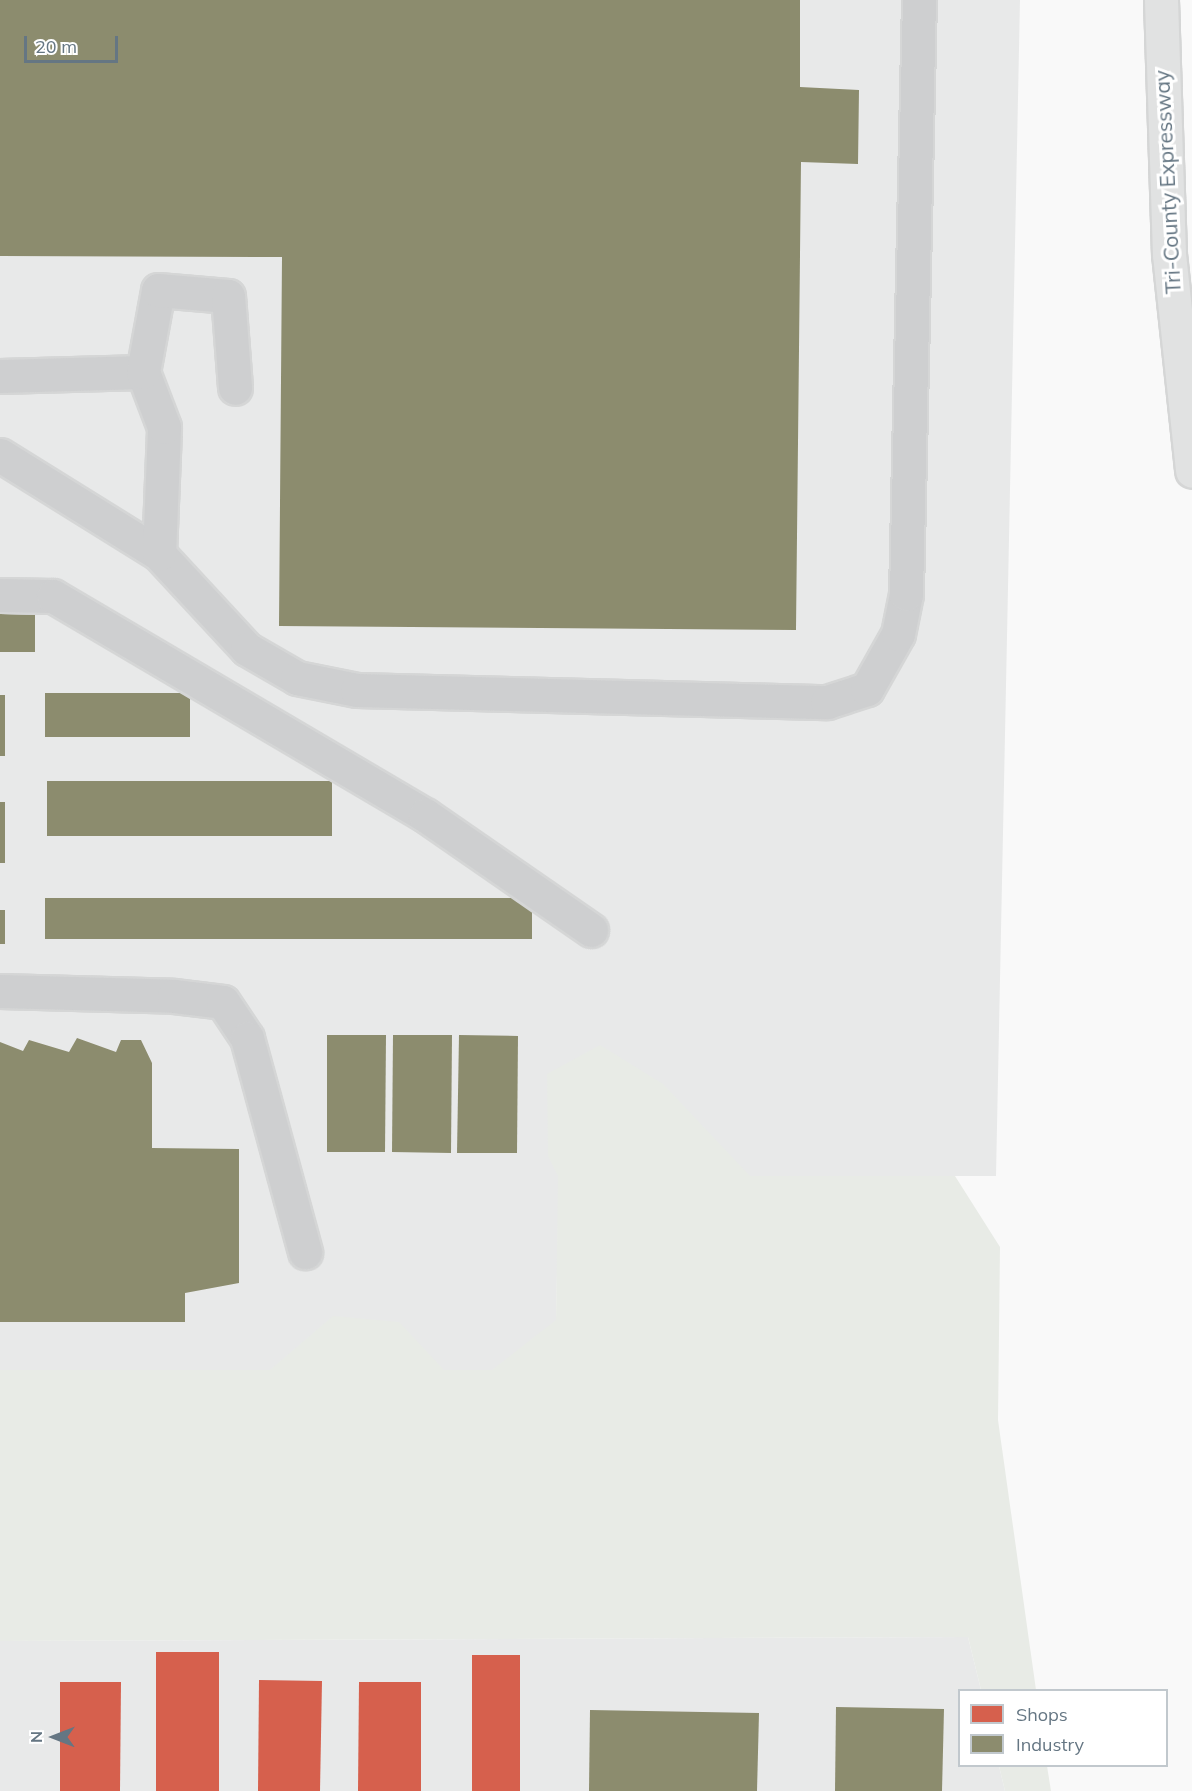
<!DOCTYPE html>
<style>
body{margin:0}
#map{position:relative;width:1192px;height:1791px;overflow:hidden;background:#f9f9f9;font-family:Mulish,sans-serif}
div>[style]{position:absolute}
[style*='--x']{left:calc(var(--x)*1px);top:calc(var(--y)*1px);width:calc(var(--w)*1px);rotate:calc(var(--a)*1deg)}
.built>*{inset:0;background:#e8e9e9}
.green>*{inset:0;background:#e8ebe6}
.shops>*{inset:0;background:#d6604d}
.industry>*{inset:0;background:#8c8c6e}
.roads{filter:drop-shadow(2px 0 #d5d6d6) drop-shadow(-2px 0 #d5d6d6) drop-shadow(0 2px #d5d6d6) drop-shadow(0 -2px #d5d6d6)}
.minor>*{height:33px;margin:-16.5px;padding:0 16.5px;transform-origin:16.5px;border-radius:16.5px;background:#cecfd0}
.highway>*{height:33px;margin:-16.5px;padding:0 16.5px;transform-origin:16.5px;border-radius:16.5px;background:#e1e2e2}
span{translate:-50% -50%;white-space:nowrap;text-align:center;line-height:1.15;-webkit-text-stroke:6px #fff;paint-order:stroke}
.street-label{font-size:21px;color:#657683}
.legend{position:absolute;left:958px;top:1689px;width:210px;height:78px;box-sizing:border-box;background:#fff;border:2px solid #c1c8cd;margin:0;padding:8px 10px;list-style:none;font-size:18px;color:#657683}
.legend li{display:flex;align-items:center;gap:12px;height:30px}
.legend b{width:30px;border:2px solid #c1c8cd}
.north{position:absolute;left:24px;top:1707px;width:60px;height:60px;-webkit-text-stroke:4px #fff;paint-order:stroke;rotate:270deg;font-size:16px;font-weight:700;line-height:24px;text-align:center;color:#657683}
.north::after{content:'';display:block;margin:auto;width:21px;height:27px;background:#657683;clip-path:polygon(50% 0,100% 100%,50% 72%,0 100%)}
.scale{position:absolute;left:24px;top:36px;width:94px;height:27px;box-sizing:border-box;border:3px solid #657683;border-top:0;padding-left:8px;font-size:18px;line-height:21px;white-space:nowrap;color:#657683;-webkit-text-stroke:4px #fff;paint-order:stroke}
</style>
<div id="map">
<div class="built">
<div style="clip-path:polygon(0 0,1020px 0,996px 1176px,559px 1176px,555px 1370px,0 1370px)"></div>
<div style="clip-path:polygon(968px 1637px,981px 1690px,960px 1690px,960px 1766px,999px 1766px,1005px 1791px,0 1791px,0 1641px)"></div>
</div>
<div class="green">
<div style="clip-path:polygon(600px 1045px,663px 1084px,750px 1176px,955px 1176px,1000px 1247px,998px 1420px,1036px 1690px,981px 1690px,968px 1637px,0 1641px,0 1370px,270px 1370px,333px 1316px,399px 1322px,444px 1370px,492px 1370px,556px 1320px,558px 1176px,548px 1156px,547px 1074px)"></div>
<div style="clip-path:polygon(999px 1766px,1047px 1766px,1051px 1791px,1005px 1791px)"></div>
</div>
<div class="shops">
<div style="clip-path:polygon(156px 1652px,219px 1652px,219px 1791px,156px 1791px)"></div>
<div style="clip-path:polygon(472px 1655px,520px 1655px,520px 1791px,472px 1791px)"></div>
<div style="clip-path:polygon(259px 1680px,322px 1681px,320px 1791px,258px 1791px)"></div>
<div style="clip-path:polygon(60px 1682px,121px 1682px,120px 1791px,60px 1791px)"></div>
<div style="clip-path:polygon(359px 1682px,421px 1682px,421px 1791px,358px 1791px)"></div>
</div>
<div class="industry">
<div style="clip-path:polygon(0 0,800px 0,800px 87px,859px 90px,858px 164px,801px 162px,796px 630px,279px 626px,282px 257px,0 256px)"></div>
<div style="clip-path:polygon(0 605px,35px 605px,35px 652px,0 652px)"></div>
<div style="clip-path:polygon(45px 693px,190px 693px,190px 737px,45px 737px)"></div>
<div style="clip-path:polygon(0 695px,5px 695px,5px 756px,0 756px)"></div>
<div style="clip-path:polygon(47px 781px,332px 781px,332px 836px,47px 836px)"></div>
<div style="clip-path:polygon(0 802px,5px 802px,5px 863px,0 863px)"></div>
<div style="clip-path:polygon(45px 898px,532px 898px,532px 939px,45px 939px)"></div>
<div style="clip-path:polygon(0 910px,5px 910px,5px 944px,0 944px)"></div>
<div style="clip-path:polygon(327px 1035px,386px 1035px,385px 1152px,327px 1152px)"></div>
<div style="clip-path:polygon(393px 1035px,452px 1035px,451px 1153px,392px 1152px)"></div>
<div style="clip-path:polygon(459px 1035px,518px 1036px,517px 1153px,457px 1153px)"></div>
<div style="clip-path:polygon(77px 1038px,116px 1052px,121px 1040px,141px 1040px,152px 1063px,152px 1148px,239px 1149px,239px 1283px,185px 1293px,185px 1322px,0 1322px,0 1042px,23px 1051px,29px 1040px,69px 1052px)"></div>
<div style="clip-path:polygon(836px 1707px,944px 1709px,942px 1791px,835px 1791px)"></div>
<div style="clip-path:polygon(590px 1710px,759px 1713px,757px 1791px,589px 1791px)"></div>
</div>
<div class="roads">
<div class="minor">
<div style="--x:0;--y:376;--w:143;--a:-1.6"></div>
<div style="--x:0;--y:455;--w:187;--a:31.9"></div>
<div style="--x:159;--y:554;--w:129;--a:47.2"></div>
<div style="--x:247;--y:649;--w:58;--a:30.1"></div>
<div style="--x:297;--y:678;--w:61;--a:11.3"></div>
<div style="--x:357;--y:690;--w:470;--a:1.5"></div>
<div style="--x:827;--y:702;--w:42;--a:-18"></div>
<div style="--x:867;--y:689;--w:63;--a:-60.6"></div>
<div style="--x:898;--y:634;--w:41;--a:-78.7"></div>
<div style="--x:906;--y:594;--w:594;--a:-88.75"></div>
<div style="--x:159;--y:554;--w:127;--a:-87.7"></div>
<div style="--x:164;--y:427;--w:59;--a:-110.9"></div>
<div style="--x:143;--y:372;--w:83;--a:-79.6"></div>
<div style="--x:158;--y:290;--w:70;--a:4.9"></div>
<div style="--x:228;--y:296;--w:92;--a:85.6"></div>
<div style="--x:0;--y:595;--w:53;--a:1.1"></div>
<div style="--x:53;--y:596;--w:432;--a:30.5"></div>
<div style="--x:425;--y:815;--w:202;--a:34.7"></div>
<div style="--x:0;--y:991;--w:174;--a:1.6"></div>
<div style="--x:174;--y:996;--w:49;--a:7"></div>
<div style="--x:223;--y:1002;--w:43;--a:56.3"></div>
<div style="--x:247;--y:1038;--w:222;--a:74.8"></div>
</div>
<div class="highway">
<div style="--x:1161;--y:0;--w:254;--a:88.2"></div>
<div style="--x:1169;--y:254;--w:218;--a:83.9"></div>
</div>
</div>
<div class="street-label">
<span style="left:1167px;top:182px;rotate:-93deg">Tri-County Expressway</span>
</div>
<ul class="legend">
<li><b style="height:16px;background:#d6604d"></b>Shops</li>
<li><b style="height:16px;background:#8c8c6e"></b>Industry</li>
</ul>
<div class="north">N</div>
<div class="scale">20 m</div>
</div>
